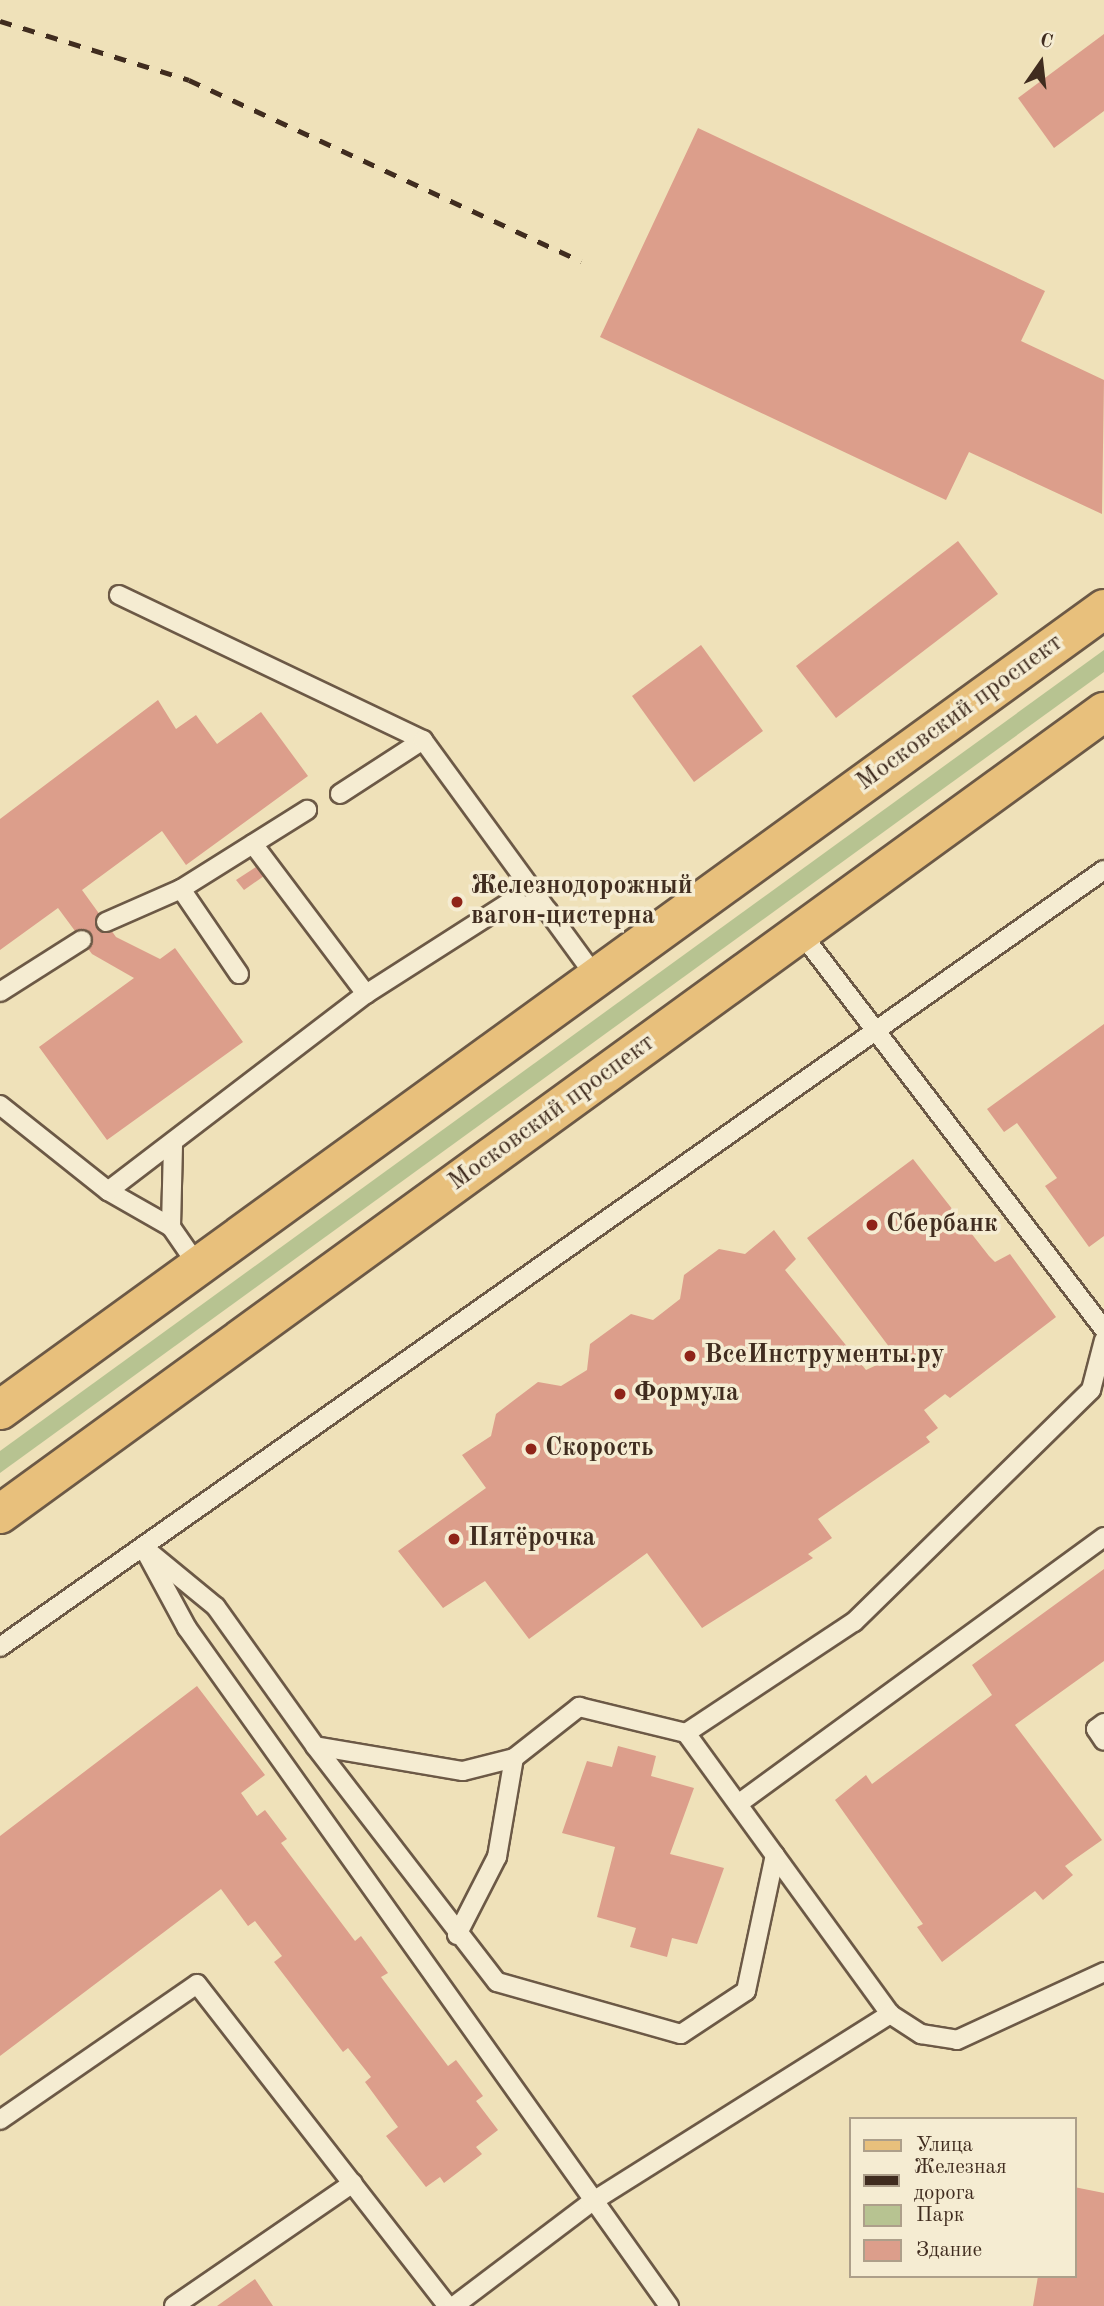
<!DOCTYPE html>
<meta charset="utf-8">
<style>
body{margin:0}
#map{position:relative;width:1104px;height:2306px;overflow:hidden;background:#efe1b9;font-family:"Old Standard TT",serif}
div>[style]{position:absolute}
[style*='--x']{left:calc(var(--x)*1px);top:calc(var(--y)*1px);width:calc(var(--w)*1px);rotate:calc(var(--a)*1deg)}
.green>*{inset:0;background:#b7c391}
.building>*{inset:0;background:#dc9e8b}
.roads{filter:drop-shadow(2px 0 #6c5946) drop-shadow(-2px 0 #6c5946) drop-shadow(0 2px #6c5946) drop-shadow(0 -2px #6c5946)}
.service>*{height:18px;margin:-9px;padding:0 9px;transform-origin:9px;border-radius:9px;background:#f5ecd2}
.primary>*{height:38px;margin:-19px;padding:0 19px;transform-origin:19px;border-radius:19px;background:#e8c07c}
.rail>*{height:5px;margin-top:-2.5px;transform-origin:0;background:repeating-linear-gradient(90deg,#402c1f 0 12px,transparent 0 24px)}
.dots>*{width:19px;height:19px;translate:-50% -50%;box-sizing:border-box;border:4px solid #f5ecd2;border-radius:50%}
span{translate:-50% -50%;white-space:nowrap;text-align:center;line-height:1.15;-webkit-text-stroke:7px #f5ecd2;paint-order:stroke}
.street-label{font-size:26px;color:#402c1f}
.poi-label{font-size:26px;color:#402c1f;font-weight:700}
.left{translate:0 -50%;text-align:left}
.legend{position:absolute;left:849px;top:2117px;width:228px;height:161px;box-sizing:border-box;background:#f5ecd2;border:2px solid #ad9f8a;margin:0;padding:9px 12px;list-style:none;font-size:21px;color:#402c1f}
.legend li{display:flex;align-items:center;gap:14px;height:35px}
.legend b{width:35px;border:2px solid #ad9f8a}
.north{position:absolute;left:1006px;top:28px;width:70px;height:70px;-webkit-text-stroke:5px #f5ecd2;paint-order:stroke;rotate:14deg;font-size:19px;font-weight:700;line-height:28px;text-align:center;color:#402c1f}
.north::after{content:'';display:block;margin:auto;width:24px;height:32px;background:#402c1f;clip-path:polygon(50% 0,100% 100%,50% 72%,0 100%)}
</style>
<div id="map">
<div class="green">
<div style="clip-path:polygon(1104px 650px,1104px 672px,0 1473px,0 1451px)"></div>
</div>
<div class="building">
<div style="clip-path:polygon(1104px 34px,1104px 111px,1054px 148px,1018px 98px)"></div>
<div style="clip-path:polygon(698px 128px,1045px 291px,1021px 341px,1104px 380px,1102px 514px,969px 452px,946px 500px,600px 337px)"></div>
<div style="clip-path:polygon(958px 541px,998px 594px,836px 718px,796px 666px)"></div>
<div style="clip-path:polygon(701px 645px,763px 731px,694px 782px,632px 696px)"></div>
<div style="clip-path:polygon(158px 700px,176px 729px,196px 715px,217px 744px,261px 712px,308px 776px,186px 865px,162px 831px,82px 890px,116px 937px,160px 959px,175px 948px,243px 1042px,107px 1140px,39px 1047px,134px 978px,92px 954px,58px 908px,0 950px,0 819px)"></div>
<div style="clip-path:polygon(256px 867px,264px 876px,244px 890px,236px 880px)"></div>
<div style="clip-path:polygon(1104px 1024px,1104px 1236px,1089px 1247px,1045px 1186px,1057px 1178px,1017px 1123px,1004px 1132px,987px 1109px)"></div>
<div style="clip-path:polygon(913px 1159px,989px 1256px,995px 1262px,1010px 1254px,1056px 1317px,950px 1398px,945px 1394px,924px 1410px,938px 1428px,926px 1437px,930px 1442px,818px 1519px,832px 1538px,808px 1554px,813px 1558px,702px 1628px,647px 1553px,529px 1639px,485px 1581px,443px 1608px,398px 1551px,486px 1488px,462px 1455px,491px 1436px,496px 1414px,538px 1382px,561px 1386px,587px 1370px,590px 1344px,631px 1314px,653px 1320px,680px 1299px,684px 1275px,719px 1249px,745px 1254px,774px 1230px,796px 1259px,785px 1270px,866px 1370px,896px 1356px,807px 1238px)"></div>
<div style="clip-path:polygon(1104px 1569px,1104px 1661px,1015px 1725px,1102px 1840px,1065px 1866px,1073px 1875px,1043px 1900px,1035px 1891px,942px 1962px,917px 1927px,923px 1924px,835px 1800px,866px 1775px,872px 1784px,992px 1695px,972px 1665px)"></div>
<div style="clip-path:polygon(197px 1686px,265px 1775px,241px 1793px,257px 1816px,265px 1810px,287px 1839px,281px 1843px,355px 1941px,361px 1936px,388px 1973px,381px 1977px,448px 2066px,456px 2060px,483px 2096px,476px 2101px,498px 2130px,476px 2147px,482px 2154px,444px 2183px,440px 2177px,426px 2187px,386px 2136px,398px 2127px,365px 2082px,371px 2077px,348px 2048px,343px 2052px,274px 1962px,282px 1956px,255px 1921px,248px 1926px,221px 1889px,0 2056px,0 1836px)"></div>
<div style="clip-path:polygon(618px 1746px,656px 1756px,651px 1776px,694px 1788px,670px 1854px,724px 1868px,697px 1944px,672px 1938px,667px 1957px,630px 1947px,636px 1928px,597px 1917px,615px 1847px,562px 1833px,587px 1761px,612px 1767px)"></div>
<div style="clip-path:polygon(1074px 2187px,1104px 2193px,1104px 2306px,1033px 2306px,1038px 2276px,1074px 2276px)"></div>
<div style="clip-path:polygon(255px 2279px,273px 2306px,217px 2306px)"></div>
</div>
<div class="roads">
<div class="service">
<div style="--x:119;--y:595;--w:337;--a:25.5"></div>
<div style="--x:423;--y:740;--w:99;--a:147"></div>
<div style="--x:423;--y:740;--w:293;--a:53.9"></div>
<div style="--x:253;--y:844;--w:188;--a:53"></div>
<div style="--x:181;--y:889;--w:103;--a:55.7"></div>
<div style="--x:106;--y:922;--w:82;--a:-23.7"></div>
<div style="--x:181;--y:889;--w:149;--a:-32.1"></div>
<div style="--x:801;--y:933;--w:499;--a:52.6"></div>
<div style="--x:0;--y:992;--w:97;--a:-32.4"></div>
<div style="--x:0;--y:1105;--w:138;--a:38.5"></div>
<div style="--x:108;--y:1191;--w:73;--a:29.7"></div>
<div style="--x:171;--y:1227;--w:47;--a:55.3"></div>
<div style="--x:108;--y:1191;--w:325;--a:-37.4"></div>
<div style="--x:366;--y:994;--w:171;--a:-32.6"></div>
<div style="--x:510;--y:902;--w:39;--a:13"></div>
<div style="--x:171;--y:1227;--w:84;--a:-88.6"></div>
<div style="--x:143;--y:1547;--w:94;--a:39.4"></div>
<div style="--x:216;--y:1607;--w:171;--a:54.5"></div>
<div style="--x:315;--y:1746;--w:150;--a:9.6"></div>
<div style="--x:463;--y:1771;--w:53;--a:-14.3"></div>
<div style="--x:514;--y:1758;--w:83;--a:-38.1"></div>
<div style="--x:579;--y:1707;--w:110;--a:13.7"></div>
<div style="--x:686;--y:1733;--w:347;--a:54"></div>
<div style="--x:890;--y:2014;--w:37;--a:33"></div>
<div style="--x:921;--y:2034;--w:36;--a:9"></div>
<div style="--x:957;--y:2040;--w:162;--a:-24.8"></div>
<div style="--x:148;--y:1556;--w:82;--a:61.6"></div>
<div style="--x:187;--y:1628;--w:832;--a:54.59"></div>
<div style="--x:0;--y:1647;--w:1350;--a:-35.14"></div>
<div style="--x:1104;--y:1723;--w:10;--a:143"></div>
<div style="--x:1096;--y:1729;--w:14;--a:56"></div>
<div style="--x:686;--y:1733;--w:201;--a:-33.5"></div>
<div style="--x:854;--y:1622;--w:332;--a:-44.4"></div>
<div style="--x:1091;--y:1390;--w:52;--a:-75.4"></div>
<div style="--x:315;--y:1746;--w:298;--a:52.4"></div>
<div style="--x:497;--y:1982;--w:191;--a:15.8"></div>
<div style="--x:681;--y:2034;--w:78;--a:-33.5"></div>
<div style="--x:746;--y:1991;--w:139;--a:-78"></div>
<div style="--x:738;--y:1804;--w:453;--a:-36.1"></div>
<div style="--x:457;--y:1935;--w:88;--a:-62.9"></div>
<div style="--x:497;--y:1857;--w:100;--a:-80.3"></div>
<div style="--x:0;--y:2120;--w:239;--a:-34.6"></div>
<div style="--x:197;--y:1984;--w:408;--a:52.1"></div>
<div style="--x:174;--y:2306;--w:217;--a:-34.5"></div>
<div style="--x:454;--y:2306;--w:171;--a:-37.1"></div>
<div style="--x:590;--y:2203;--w:355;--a:-32.2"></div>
</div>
<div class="primary">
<div style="--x:0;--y:1410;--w:1364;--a:-35.96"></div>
<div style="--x:0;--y:1514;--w:1365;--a:-36"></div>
</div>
</div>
<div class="rail">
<div style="--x:0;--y:21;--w:198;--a:17.3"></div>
<div style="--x:189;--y:80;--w:432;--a:24.8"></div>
</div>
<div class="dots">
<div style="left:457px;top:902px;background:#8f2418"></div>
<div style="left:872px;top:1225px;background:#8f2418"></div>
<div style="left:690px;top:1356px;background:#8f2418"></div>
<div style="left:620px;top:1394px;background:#8f2418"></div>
<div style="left:531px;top:1449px;background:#8f2418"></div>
<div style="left:454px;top:1539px;background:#8f2418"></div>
</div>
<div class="street-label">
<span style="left:960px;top:713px;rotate:-36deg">Московский проспект</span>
<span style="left:552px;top:1113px;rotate:-36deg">Московский проспект</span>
</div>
<div class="poi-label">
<span class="left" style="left:471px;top:902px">Железнодорожный<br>вагон-цистерна</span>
<span class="left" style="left:886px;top:1225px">Сбербанк</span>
<span class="left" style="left:704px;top:1356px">ВсеИнструменты.ру</span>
<span class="left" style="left:634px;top:1394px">Формула</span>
<span class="left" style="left:545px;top:1449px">Скорость</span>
<span class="left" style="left:468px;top:1539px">Пятёрочка</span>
</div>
<ul class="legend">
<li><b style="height:9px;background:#e8c07c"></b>Улица</li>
<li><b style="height:9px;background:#402c1f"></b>Железная дорога</li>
<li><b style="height:19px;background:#b7c391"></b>Парк</li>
<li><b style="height:19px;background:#dc9e8b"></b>Здание</li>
</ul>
<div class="north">С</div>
</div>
